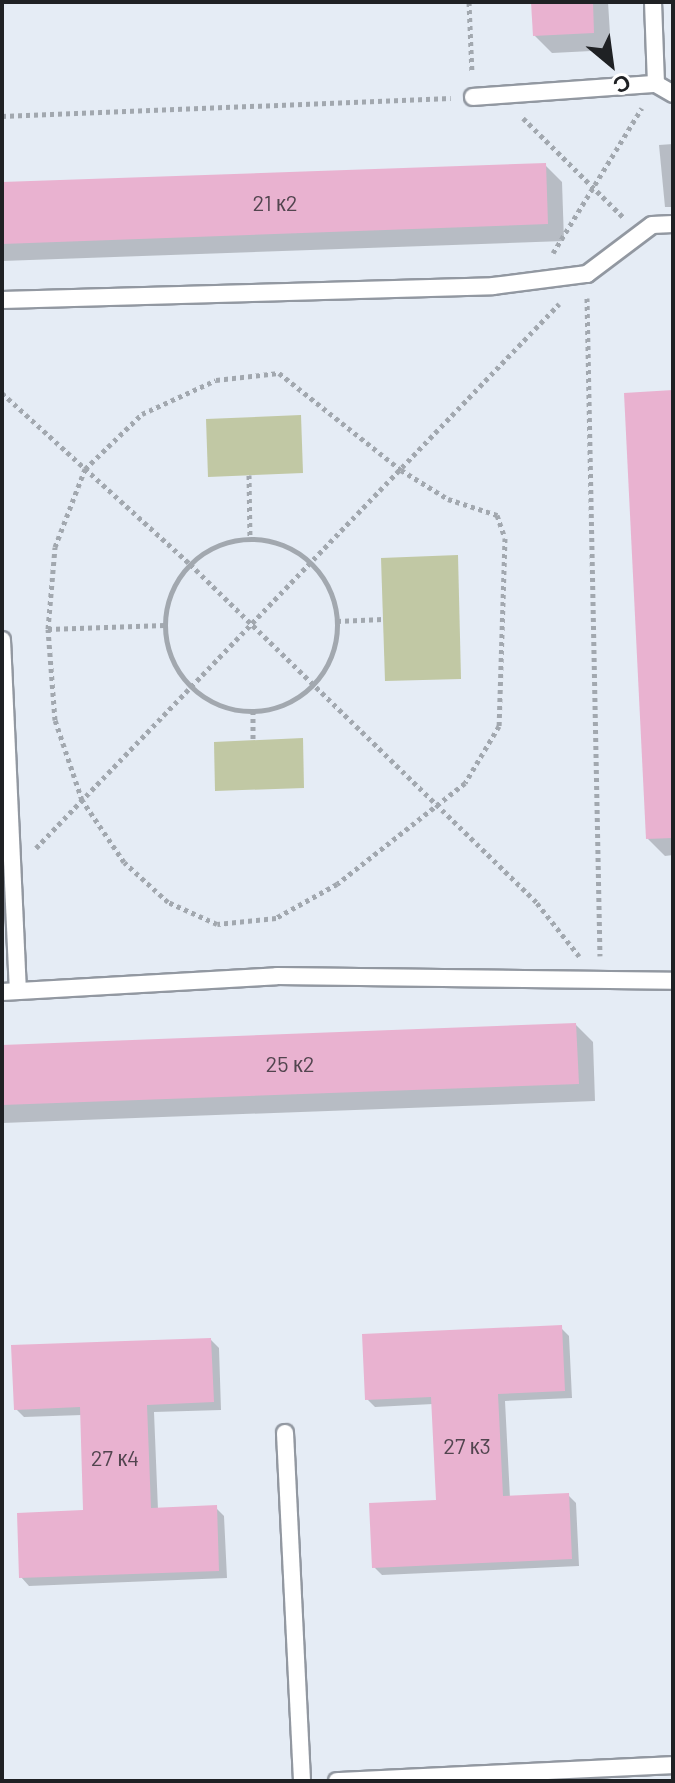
<!DOCTYPE html>
<meta charset="utf-8">
<style>
body{margin:0}
#map{position:relative;width:675px;height:1783px;overflow:hidden;background:#e5ecf5;font-family:Barlow,sans-serif}
div>[style]{position:absolute}
[style*='--x']{left:calc(var(--x)*1px);top:calc(var(--y)*1px);width:calc(var(--w)*1px);rotate:calc(var(--a)*1deg)}
.green>*{inset:0;background:#c1c8a4}
.shadow>*{inset:0;background:#0003}
.building>*{inset:0;background:#e9b2d0}
.path>*{height:5px;margin-top:-2.5px;transform-origin:0;background:repeating-linear-gradient(90deg,#a2a8af 0 4px,transparent 0 8px)}
.path>.ring{margin:-2.5px;padding:0;box-sizing:content-box;background:none;border:5px solid #a2a8af;border-radius:50%}
.roads{filter:drop-shadow(2px 0 #9298a1) drop-shadow(-2px 0 #9298a1) drop-shadow(0 2px #9298a1) drop-shadow(0 -2px #9298a1)}
.lane>*{height:16px;margin:-8px;padding:0 8px;transform-origin:8px;border-radius:8px;background:#fff}
span{translate:-50% -50%;white-space:nowrap;text-align:center;line-height:1.15;-webkit-text-stroke:6px #fff;paint-order:stroke}
.number-label{font-size:22px;color:#52454f}
.number-label span{-webkit-text-stroke-width:0}
.frame{position:absolute;inset:0;border:4px solid #1f2124;pointer-events:none}
.north{position:absolute;left:571px;top:24px;width:80px;height:80px;-webkit-text-stroke:6px #fff;paint-order:stroke;rotate:151deg;font-size:22px;font-weight:700;line-height:32px;text-align:center;color:#1f2124}
.north::after{content:'';display:block;margin:auto;width:28px;height:36px;background:#1f2124;clip-path:polygon(50% 0,100% 100%,50% 72%,0 100%)}
</style>
<div id="map">
<div class="green">
<div style="clip-path:polygon(301px 415px,303px 473px,208px 477px,206px 419px)"></div>
<div style="clip-path:polygon(458px 555px,461px 679px,385px 681px,381px 558px)"></div>
<div style="clip-path:polygon(303px 738px,304px 788px,215px 791px,214px 742px)"></div>
</div>
<div class="shadow">
<div style="clip-path:polygon(533px 2px,608px 2px,611px 50px,552px 53px,535px 36px)"></div>
<div style="clip-path:polygon(673px 144px,673px 207px,665px 207px,659px 145px)"></div>
<div style="clip-path:polygon(545px 165px,562px 182px,564px 241px,2px 261px,2px 184px)"></div>
<div style="clip-path:polygon(673px 392px,673px 855px,665px 856px,648px 839px)"></div>
<div style="clip-path:polygon(576px 1025px,593px 1042px,595px 1101px,2px 1123px,2px 1046px)"></div>
<div style="clip-path:polygon(561px 1328px,569px 1336px,572px 1398px,505px 1401px,510px 1498px,568px 1495px,576px 1503px,579px 1566px,382px 1575px,374px 1567px,438px 1502px,433px 1404px,375px 1407px,367px 1399px)"></div>
<div style="clip-path:polygon(211px 1340px,219px 1348px,221px 1410px,154px 1412px,158px 1510px,216px 1508px,224px 1516px,227px 1578px,29px 1586px,21px 1577px,85px 1512px,82px 1415px,24px 1417px,16px 1409px)"></div>
</div>
<div class="building">
<div style="clip-path:polygon(531px 2px,593px 2px,594px 33px,533px 36px)"></div>
<div style="clip-path:polygon(546px 163px,548px 224px,2px 244px,2px 182px)"></div>
<div style="clip-path:polygon(673px 390px,673px 838px,646px 839px,624px 393px)"></div>
<div style="clip-path:polygon(576px 1023px,579px 1084px,2px 1105px,2px 1045px)"></div>
<div style="clip-path:polygon(562px 1325px,565px 1391px,498px 1394px,503px 1496px,569px 1493px,572px 1559px,372px 1568px,369px 1503px,436px 1500px,431px 1397px,365px 1400px,362px 1334px)"></div>
<div style="clip-path:polygon(211px 1338px,214px 1402px,147px 1405px,151px 1508px,217px 1505px,219px 1571px,19px 1578px,17px 1513px,83px 1510px,80px 1407px,14px 1410px,11px 1345px)"></div>
</div>
<div class="path">
<div style="--x:469;--y:2;--w:71;--a:87.6"></div>
<div style="--x:2;--y:116;--w:449;--a:-2.3"></div>
<div style="--x:523;--y:118;--w:142;--a:44.7"></div>
<div style="--x:553;--y:253;--w:170;--a:-58.5"></div>
<div style="--x:587;--y:298;--w:658;--a:88.87"></div>
<div style="--x:279;--y:373;--w:156;--a:38.5"></div>
<div style="--x:401;--y:470;--w:55;--a:31.7"></div>
<div style="--x:448;--y:499;--w:52;--a:18.1"></div>
<div style="--x:497;--y:515;--w:24;--a:71"></div>
<div style="--x:505;--y:538;--w:188;--a:91.8"></div>
<div style="--x:499;--y:726;--w:66;--a:120.8"></div>
<div style="--x:465;--y:783;--w:163;--a:141.7"></div>
<div style="--x:337;--y:884;--w:70;--a:150.9"></div>
<div style="--x:276;--y:918;--w:59;--a:174.2"></div>
<div style="--x:217;--y:924;--w:54;--a:-155.8"></div>
<div style="--x:168;--y:902;--w:59;--a:-137.7"></div>
<div style="--x:124;--y:862;--w:75;--a:-124.1"></div>
<div style="--x:82;--y:800;--w:84;--a:-108.6"></div>
<div style="--x:55;--y:720;--w:91;--a:-94.4"></div>
<div style="--x:48;--y:629;--w:82;--a:-85.1"></div>
<div style="--x:55;--y:547;--w:84;--a:-69"></div>
<div style="--x:85;--y:469;--w:79;--a:-44"></div>
<div style="--x:142;--y:414;--w:81;--a:-24.7"></div>
<div style="--x:216;--y:380;--w:63;--a:-6.3"></div>
<div style="--x:2;--y:393;--w:254;--a:42.3"></div>
<div style="--x:190;--y:564;--w:485;--a:44.3"></div>
<div style="--x:537;--y:903;--w:68;--a:51.6"></div>
<div style="--x:249;--y:475;--w:64;--a:89.1"></div>
<div class="ring" style="left:165px;top:539px;width:167px;height:167px"></div>
<div style="--x:337;--y:621;--w:46;--a:-2.5"></div>
<div style="--x:48;--y:629;--w:117;--a:-2"></div>
<div style="--x:253;--y:711;--w:29;--a:90"></div>
<div style="--x:36;--y:848;--w:755;--a:-46.13"></div>
</div>
<div class="roads">
<div class="lane">
<div style="--x:653;--y:2;--w:82;--a:87.9"></div>
<div style="--x:656;--y:84;--w:20;--a:30"></div>
<div style="--x:473;--y:97;--w:183;--a:-4.1"></div>
<div style="--x:2;--y:300;--w:491;--a:-1.6"></div>
<div style="--x:493;--y:286;--w:95;--a:-7.3"></div>
<div style="--x:587;--y:274;--w:81;--a:-37"></div>
<div style="--x:652;--y:225;--w:21;--a:-3"></div>
<div style="--x:2;--y:640;--w:351;--a:87.4"></div>
<div style="--x:2;--y:992;--w:275;--a:-3.3"></div>
<div style="--x:277;--y:976;--w:396;--a:0.7"></div>
<div style="--x:285;--y:1433;--w:348;--a:87.2"></div>
<div style="--x:337;--y:1781;--w:336;--a:-2.7"></div>
</div>
</div>
<div class="number-label">
<span style="left:275px;top:203px">21 к2</span>
<span style="left:290px;top:1064px">25 к2</span>
<span style="left:467px;top:1446px">27 к3</span>
<span style="left:115px;top:1458px">27 к4</span>
</div>
<div class="frame"></div>
<div class="north">С</div>
</div>
